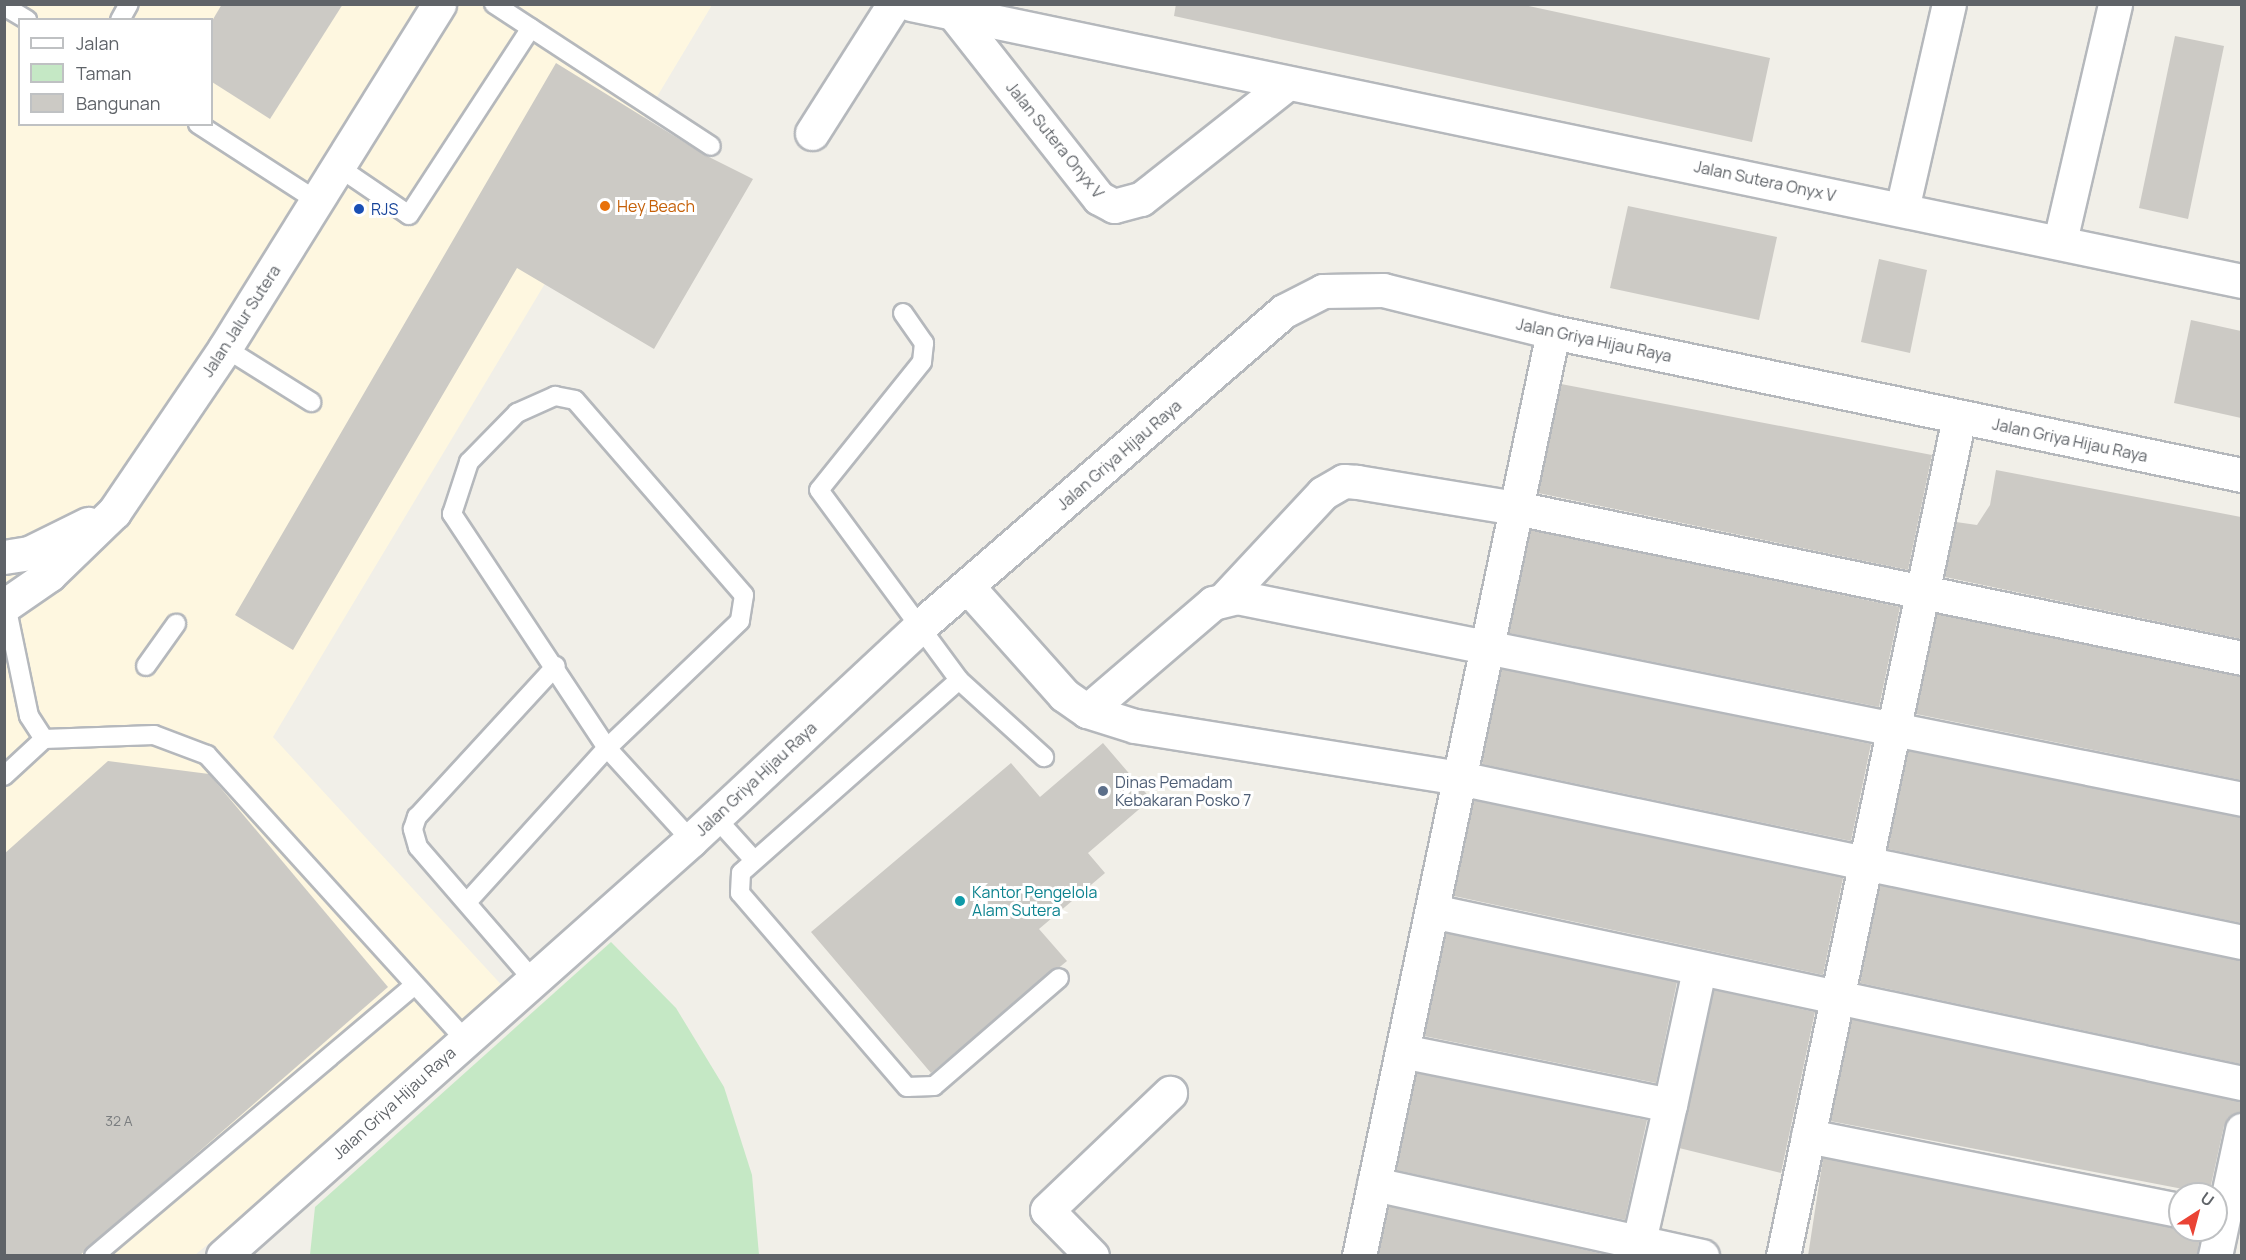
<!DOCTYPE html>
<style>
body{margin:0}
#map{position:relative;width:2246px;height:1260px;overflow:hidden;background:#f1efe8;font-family:Manrope,sans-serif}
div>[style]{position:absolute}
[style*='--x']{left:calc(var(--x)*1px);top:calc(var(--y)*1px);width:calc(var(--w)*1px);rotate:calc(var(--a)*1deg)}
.commercial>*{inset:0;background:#fef7e0}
.green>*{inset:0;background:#c5e8c5}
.building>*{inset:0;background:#cccac5}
.roads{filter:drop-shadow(2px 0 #b5b8bc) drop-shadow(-2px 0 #b5b8bc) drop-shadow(0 2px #b5b8bc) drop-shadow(0 -2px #b5b8bc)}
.service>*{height:18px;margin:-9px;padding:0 9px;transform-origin:9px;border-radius:9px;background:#fff}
.minor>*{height:33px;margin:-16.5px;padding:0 16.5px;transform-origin:16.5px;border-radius:16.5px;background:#fff}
.secondary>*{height:33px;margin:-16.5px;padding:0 16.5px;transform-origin:16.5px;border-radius:16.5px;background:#fff}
.dots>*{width:16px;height:16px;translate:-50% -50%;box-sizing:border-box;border:3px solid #fff;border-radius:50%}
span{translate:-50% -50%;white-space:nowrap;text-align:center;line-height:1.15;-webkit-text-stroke:6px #fff;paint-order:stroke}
.number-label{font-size:14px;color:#7a7d7f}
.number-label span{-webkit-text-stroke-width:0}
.street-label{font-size:16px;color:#5f6368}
.food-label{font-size:16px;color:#c56008}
.left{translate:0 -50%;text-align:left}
.transit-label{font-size:16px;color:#164399}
.service-label{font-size:16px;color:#4e5e75}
.culture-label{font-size:16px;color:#0d838f}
.frame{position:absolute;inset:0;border:6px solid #5f6368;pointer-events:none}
.legend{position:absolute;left:18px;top:18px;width:195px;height:108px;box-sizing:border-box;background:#fff;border:2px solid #bfc1c3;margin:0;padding:8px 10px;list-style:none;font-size:18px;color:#5f6368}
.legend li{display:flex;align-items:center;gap:12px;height:30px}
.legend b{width:30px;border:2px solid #bfc1c3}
.north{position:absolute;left:2168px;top:1182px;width:60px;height:60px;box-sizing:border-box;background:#fff;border:2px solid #bfc1c3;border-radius:50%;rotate:36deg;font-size:16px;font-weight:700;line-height:24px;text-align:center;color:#5f6368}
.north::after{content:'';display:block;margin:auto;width:21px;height:27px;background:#ea4335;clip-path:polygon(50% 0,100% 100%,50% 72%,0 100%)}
</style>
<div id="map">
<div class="commercial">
<div style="clip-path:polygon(evenodd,5px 5px,712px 5px,273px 737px,508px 992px,195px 1255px,5px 1256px,5px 5px,20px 20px,212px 20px,212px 124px,20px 124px,20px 20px)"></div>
</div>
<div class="green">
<div style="clip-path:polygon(611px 942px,676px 1008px,724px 1087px,752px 1175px,759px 1255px,310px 1255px,315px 1207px)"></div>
</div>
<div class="building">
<div style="clip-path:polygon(222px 4px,343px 4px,270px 119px,212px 82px,212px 21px)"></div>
<div style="clip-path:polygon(1176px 4px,1519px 4px,1770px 58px,1752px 142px,1174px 16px)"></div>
<div style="clip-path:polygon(2175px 36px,2224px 46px,2188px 219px,2139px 208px)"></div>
<div style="clip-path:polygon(556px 63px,705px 155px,753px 179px,654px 349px,517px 268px,293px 650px,235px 615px)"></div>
<div style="clip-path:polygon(1628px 206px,1777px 237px,1759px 320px,1610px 288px)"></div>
<div style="clip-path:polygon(1879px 259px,1927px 270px,1910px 353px,1861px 342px)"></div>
<div style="clip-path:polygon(2191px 320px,2241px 331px,2241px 418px,2174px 403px)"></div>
<div style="clip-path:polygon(1561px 384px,1932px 455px,1908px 570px,1538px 493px)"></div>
<div style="clip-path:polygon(1996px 470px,2241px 517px,2241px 639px,1945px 577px,1956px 522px,1977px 525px,1990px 505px)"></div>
<div style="clip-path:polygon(1531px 530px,1900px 607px,1879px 707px,1509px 633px)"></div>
<div style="clip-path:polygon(1937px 614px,2241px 676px,2241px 780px,1916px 714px)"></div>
<div style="clip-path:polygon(1501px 669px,1871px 744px,1851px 841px,1482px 764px)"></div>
<div style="clip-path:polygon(1103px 743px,1151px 799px,1088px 853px,1105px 873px,1039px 929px,1067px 961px,931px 1073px,811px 932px,1011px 763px,1040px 797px)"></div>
<div style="clip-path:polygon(1908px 751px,2241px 817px,2241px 923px,1888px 849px)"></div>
<div style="clip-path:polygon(108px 761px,209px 774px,388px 987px,79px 1256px,4px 1256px,4px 854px)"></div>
<div style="clip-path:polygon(1474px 800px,1843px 878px,1823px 975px,1454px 896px)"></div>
<div style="clip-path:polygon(1880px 885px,2241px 960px,2241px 1064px,1860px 983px)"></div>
<div style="clip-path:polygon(1446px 933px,1677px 982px,1656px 1083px,1424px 1036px)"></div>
<div style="clip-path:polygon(1714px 990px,1815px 1012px,1781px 1173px,1679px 1148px)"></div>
<div style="clip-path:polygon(1852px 1019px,2241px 1101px,2241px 1112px,2224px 1126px,2209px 1194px,1830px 1121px)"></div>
<div style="clip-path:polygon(1417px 1073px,1647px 1120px,1625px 1220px,1396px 1170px)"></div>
<div style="clip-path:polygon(1823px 1158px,2201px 1230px,2197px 1256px,1808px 1256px)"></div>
<div style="clip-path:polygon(1389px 1206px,1612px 1256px,1378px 1256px)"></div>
</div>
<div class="roads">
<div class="service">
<div style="--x:494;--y:4;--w:259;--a:33.2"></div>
<div style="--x:4;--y:6;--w:27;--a:31"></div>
<div style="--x:120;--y:20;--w:18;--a:-61"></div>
<div style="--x:198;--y:124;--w:142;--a:32.9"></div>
<div style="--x:340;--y:168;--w:83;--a:34.3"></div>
<div style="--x:409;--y:215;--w:223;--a:-56.9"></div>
<div style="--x:903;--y:313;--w:37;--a:55"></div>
<div style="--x:924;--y:343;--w:19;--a:96"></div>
<div style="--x:922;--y:362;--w:164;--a:128.8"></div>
<div style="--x:819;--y:490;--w:236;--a:53.6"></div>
<div style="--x:959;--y:680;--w:115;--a:42.2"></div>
<div style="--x:225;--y:348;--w:102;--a:32.1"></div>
<div style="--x:6;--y:605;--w:113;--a:78.3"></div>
<div style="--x:29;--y:716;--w:27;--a:57"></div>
<div style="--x:146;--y:666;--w:52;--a:-54.5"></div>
<div style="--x:959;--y:680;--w:291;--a:138.5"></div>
<div style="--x:741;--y:873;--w:20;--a:93"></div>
<div style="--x:740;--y:893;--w:256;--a:49.3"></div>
<div style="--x:907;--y:1087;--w:27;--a:-2"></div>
<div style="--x:934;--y:1086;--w:165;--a:-40.8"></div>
<div style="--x:4;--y:776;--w:54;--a:-42.8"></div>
<div style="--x:44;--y:739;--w:110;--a:-2.1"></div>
<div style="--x:154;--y:735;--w:57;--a:20.7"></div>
<div style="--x:207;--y:755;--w:384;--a:47.8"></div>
<div style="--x:715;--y:817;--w:58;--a:47.8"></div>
<div style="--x:469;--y:900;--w:205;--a:-47.8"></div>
<div style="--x:607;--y:748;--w:281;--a:-123.5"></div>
<div style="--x:452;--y:514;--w:55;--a:-71.9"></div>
<div style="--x:469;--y:462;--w:69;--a:-45.6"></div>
<div style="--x:517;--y:413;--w:42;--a:-24.1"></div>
<div style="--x:555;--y:396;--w:20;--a:11"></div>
<div style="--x:575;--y:400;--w:258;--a:49.1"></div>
<div style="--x:744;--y:595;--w:26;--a:99"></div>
<div style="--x:740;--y:621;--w:184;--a:136.3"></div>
<div style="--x:607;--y:748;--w:125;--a:47.6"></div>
<div style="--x:534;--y:981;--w:177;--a:-130.9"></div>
<div style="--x:418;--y:847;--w:19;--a:-106"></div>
<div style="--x:413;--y:829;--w:13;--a:-72"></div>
<div style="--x:417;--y:817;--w:205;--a:-47.4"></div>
<div style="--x:94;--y:1256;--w:420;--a:-40.2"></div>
</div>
<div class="minor">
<div style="--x:911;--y:4;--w:1360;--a:11.76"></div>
<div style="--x:954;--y:14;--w:234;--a:51.8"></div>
<div style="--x:1099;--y:198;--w:17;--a:28"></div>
<div style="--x:1114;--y:206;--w:28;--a:-15"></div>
<div style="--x:1141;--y:199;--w:187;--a:-38.3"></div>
<div style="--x:812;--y:133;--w:153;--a:-57.6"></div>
<div style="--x:1902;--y:209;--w:210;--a:-77.1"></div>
<div style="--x:2060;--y:241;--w:243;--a:-76.9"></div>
<div style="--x:967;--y:586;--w:146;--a:48.3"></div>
<div style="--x:1064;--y:695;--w:28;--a:35"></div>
<div style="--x:1087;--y:711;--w:50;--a:17.4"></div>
<div style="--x:1135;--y:726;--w:328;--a:9.1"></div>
<div style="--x:1459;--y:778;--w:800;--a:11.83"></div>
<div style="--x:1226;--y:597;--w:142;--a:-47"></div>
<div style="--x:1323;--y:493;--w:24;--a:-30"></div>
<div style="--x:1344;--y:481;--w:13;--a:4"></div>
<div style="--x:1357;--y:482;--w:161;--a:9.3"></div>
<div style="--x:1516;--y:508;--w:741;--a:11.67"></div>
<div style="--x:1087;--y:711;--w:166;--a:-40.6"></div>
<div style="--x:1213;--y:603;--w:25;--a:-14"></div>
<div style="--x:1237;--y:597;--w:1025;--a:11.36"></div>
<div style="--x:1432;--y:911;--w:828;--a:11.99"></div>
<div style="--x:1402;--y:1051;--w:273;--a:11.4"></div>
<div style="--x:1670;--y:1105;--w:138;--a:-77.9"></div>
<div style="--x:1808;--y:1136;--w:379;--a:11.3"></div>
<div style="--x:1374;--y:1184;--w:336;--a:12.4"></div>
<div style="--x:1639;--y:1241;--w:139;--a:-77.2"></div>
<div style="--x:223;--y:1256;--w:626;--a:-41.63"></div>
<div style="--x:691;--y:840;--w:311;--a:-43"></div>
<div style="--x:918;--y:628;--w:484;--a:-40.9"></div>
<div style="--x:1284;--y:311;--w:44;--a:-27.1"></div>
<div style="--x:1323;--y:291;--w:60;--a:-1"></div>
<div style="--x:1383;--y:290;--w:175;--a:13.9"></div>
<div style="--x:1553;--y:332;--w:704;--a:11.73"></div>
<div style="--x:1092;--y:1256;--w:64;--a:-134.4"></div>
<div style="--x:1047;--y:1210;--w:170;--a:-43.6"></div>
<div style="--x:1359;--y:1256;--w:944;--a:-78.14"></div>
<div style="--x:1783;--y:1256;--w:857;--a:-78.15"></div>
<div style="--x:2215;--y:1256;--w:129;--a:-77.9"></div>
</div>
<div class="secondary">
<div style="--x:4;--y:557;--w:25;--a:-9"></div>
<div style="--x:29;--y:553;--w:66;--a:-26.2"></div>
<div style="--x:4;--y:606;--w:55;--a:-34.6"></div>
<div style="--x:49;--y:575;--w:91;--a:-44.1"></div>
<div style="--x:114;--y:512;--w:198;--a:-55.9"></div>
<div style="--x:225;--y:348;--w:405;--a:-58.1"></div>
</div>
</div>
<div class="dots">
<div style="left:605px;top:206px;background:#e8710a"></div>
<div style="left:359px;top:209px;background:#1a4fb4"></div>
<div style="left:1103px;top:791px;background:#5c6f8a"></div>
<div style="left:960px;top:901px;background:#0f9aa8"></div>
</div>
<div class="number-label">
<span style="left:119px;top:1121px">32 A</span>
</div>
<div class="street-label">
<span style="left:1055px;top:140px;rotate:51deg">Jalan Sutera Onyx V</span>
<span style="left:1765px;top:181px;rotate:12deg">Jalan Sutera Onyx V</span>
<span style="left:241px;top:321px;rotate:-57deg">Jalan Jalur Sutera</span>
<span style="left:1594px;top:340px;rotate:12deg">Jalan Griya Hijau Raya</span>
<span style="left:2070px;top:440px;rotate:12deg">Jalan Griya Hijau Raya</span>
<span style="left:1119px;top:455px;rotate:-41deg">Jalan Griya Hijau Raya</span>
<span style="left:756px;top:779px;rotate:-43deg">Jalan Griya Hijau Raya</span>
<span style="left:394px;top:1103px;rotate:-42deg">Jalan Griya Hijau Raya</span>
</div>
<div class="food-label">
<span class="left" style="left:617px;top:206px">Hey Beach</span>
</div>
<div class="transit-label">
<span class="left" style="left:371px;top:209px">RJS</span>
</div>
<div class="service-label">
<span class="left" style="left:1115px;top:791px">Dinas Pemadam<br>Kebakaran Posko 7</span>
</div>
<div class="culture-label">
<span class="left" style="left:972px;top:901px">Kantor Pengelola<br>Alam Sutera</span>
</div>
<div class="frame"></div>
<ul class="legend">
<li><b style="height:8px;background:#fff"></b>Jalan</li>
<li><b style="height:16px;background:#c5e8c5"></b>Taman</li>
<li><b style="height:16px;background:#cccac5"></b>Bangunan</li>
</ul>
<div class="north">U</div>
</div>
